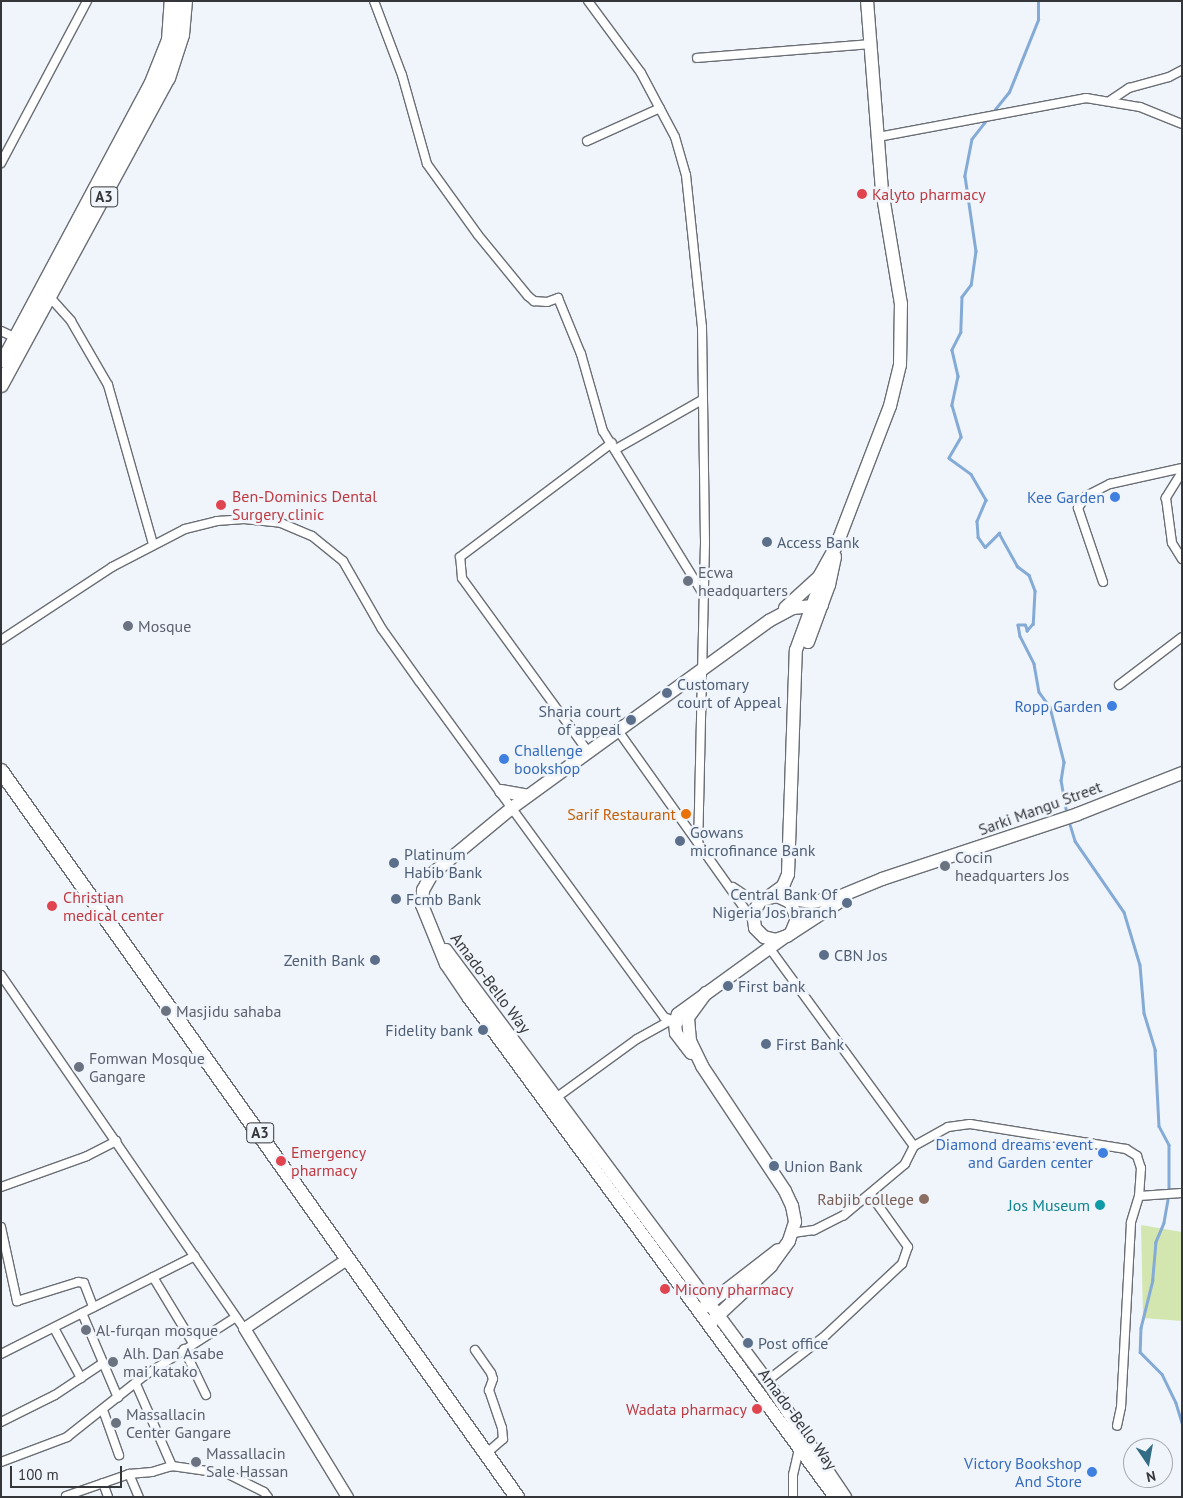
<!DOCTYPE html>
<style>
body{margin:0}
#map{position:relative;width:1183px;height:1498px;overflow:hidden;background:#f0f5fc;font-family:"PT Sans",sans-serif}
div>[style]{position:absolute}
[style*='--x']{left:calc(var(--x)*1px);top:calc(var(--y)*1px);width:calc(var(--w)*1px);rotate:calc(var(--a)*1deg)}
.green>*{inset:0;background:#d4e6af}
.stream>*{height:2.5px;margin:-1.25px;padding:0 1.25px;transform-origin:1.25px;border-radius:1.25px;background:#84aad6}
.roads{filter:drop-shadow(1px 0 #6a6e74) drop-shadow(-1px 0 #6a6e74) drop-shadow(0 1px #6a6e74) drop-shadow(0 -1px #6a6e74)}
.street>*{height:8px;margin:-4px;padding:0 4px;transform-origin:4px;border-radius:4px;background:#fff}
.secondary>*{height:11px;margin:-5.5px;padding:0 5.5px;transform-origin:5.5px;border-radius:5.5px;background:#fff}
.primary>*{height:12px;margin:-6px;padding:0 6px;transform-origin:6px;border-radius:6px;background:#fff}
.highway>*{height:14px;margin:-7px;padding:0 7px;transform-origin:7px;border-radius:7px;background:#fff}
.dots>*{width:14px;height:14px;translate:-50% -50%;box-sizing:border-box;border:2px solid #f0f5fc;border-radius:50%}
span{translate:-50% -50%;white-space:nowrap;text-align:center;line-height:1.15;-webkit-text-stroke:5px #f0f5fc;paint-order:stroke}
.shield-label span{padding:1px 4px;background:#f0f5fc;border:1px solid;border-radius:4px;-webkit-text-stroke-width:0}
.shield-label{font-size:15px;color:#343639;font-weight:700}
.health-label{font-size:16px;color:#be3a42}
.left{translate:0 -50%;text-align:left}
.right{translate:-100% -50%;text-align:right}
.shop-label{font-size:16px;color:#366cbe}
.service-label{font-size:16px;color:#4e5e75}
.worship-label{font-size:16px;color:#5b616d}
.street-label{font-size:16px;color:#343639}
.food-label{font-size:16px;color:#c56008}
.education-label{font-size:16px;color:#785e54}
.culture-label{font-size:16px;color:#0d838f}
.frame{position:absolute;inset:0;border:2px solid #343639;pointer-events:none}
.north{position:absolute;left:1123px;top:1438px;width:50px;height:50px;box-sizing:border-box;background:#f0f5fc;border:1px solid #a5a9ae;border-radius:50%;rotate:168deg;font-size:14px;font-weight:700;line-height:20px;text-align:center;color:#343639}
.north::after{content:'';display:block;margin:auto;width:18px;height:22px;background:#326d85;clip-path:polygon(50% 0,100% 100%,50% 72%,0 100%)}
.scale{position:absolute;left:10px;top:1466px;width:112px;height:22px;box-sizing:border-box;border:2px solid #343639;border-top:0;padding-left:6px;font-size:15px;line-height:18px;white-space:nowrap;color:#343639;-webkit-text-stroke:4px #f0f5fc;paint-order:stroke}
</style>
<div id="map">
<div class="green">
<div style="clip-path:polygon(1141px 1225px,1182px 1232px,1182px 1321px,1143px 1318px)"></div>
</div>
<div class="stream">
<div style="--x:992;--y:113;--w:27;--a:-51"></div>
<div style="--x:1009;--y:92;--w:78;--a:-68.1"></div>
<div style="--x:1038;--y:20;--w:19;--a:-90"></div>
<div style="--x:987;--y:120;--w:24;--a:128"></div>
<div style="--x:972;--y:139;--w:38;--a:101"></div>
<div style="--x:965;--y:176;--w:76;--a:81.7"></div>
<div style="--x:976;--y:251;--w:34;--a:98"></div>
<div style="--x:971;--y:285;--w:15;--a:127"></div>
<div style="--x:962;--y:297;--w:35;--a:92"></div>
<div style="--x:961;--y:332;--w:20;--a:117"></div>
<div style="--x:952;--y:350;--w:27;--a:77"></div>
<div style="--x:958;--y:376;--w:30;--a:102"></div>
<div style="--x:952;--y:405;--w:33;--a:74"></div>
<div style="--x:961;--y:437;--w:24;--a:120"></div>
<div style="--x:949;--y:458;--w:27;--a:36"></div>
<div style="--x:971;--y:474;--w:30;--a:60"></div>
<div style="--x:986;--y:500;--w:23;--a:113"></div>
<div style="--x:977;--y:521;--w:16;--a:86"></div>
<div style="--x:978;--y:537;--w:12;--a:55"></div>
<div style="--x:985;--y:547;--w:20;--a:-45"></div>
<div style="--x:999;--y:533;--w:38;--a:61"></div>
<div style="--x:1017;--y:566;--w:15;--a:37"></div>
<div style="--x:1029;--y:575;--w:17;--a:69"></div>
<div style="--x:1035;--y:591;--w:33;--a:93"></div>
<div style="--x:1033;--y:624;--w:9;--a:131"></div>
<div style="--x:1027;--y:631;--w:6;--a:-108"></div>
<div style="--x:1025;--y:625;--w:7;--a:180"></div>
<div style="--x:1018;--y:625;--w:11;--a:80"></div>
<div style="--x:1020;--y:636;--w:31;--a:63"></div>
<div style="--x:1034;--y:664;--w:28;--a:80"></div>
<div style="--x:1039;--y:692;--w:19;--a:54"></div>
<div style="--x:1050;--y:707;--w:57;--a:75.7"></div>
<div style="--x:1064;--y:762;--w:18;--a:99"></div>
<div style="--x:1061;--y:780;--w:35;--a:80"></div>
<div style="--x:1069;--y:821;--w:21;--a:73"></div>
<div style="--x:1075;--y:841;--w:86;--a:55.4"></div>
<div style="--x:1124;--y:912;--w:55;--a:73.2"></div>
<div style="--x:1140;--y:965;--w:48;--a:85.2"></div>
<div style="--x:1144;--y:1013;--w:39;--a:73"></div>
<div style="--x:1155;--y:1050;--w:76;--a:87"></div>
<div style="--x:1159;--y:1126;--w:21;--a:62"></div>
<div style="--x:1169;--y:1145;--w:49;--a:90"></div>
<div style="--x:1169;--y:1194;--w:29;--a:100"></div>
<div style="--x:1164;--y:1223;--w:21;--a:113"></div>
<div style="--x:1156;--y:1242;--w:38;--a:95"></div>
<div style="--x:1153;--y:1280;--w:49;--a:104"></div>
<div style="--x:1141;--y:1328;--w:24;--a:92"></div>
<div style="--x:1140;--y:1352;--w:31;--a:45"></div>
<div style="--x:1162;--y:1374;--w:32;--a:64"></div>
<div style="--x:1176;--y:1403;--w:21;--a:73"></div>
</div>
<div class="roads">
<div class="street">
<div style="--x:374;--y:1;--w:79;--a:69.3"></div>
<div style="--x:402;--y:75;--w:92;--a:74.3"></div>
<div style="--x:427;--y:164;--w:87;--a:54.3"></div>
<div style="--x:478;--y:235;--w:79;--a:50.7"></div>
<div style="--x:528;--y:296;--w:8;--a:40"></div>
<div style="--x:534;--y:301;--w:13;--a:4"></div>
<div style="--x:547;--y:302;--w:12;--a:-20"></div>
<div style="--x:558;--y:298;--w:61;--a:67.7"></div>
<div style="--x:581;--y:354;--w:80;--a:74.1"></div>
<div style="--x:603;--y:431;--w:193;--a:58.4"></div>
<div style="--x:588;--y:1;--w:89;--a:53.6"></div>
<div style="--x:641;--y:73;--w:72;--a:62"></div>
<div style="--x:675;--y:137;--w:40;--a:74"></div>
<div style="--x:686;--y:175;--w:153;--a:84"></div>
<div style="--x:702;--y:327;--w:216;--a:89.2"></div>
<div style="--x:705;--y:543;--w:300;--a:91.3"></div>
<div style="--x:697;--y:58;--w:174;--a:-4.6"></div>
<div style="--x:1111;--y:100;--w:22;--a:-34"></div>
<div style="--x:1129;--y:88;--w:41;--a:-15.4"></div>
<div style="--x:1169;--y:77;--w:15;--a:-28"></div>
<div style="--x:878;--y:137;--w:212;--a:-10.6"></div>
<div style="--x:1086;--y:98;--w:55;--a:9.5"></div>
<div style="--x:1140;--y:107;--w:45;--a:22"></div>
<div style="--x:587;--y:141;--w:80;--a:-24.3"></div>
<div style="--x:1;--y:163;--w:183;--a:-62"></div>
<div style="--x:47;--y:294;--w:36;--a:48"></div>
<div style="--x:71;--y:321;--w:74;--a:60"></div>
<div style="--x:108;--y:385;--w:165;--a:74.2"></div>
<div style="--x:1;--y:331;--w:17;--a:25"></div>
<div style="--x:616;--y:449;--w:99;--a:-29.7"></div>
<div style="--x:1182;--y:472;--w:31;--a:122"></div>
<div style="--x:1166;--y:498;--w:45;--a:82.4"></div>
<div style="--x:1172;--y:543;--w:19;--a:58"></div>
<div style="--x:1103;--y:582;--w:78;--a:-108.7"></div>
<div style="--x:1078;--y:508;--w:14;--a:-56"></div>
<div style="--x:1086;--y:496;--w:27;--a:-27"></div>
<div style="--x:1110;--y:484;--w:74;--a:-12.5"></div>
<div style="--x:1;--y:640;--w:133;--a:-33.3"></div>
<div style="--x:112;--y:567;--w:82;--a:-27.5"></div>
<div style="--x:185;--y:529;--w:33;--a:-14"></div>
<div style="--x:217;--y:521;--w:27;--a:-4"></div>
<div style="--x:244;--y:519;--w:37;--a:6"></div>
<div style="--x:281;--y:523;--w:34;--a:23"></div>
<div style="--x:312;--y:536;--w:40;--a:39"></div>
<div style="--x:343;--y:561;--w:78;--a:60.2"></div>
<div style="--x:382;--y:629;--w:64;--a:54.6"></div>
<div style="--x:419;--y:681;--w:416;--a:53.9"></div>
<div style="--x:664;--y:1017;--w:16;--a:22"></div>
<div style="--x:1119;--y:685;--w:79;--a:-37.3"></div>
<div style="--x:619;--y:732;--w:229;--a:54.6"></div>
<div style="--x:589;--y:753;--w:216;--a:-126"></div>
<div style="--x:462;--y:578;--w:21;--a:-95"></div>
<div style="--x:460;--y:557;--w:190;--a:-36.9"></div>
<div style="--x:733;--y:887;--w:14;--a:34"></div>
<div style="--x:745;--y:895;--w:19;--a:9"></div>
<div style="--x:768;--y:946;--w:248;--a:53.9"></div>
<div style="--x:914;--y:1146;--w:20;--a:117"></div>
<div style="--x:905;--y:1164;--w:80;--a:140.1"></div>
<div style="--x:844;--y:1215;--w:34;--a:153"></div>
<div style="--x:814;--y:1230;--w:21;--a:172"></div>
<div style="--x:1;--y:975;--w:429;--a:55.5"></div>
<div style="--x:553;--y:1100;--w:104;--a:-36"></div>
<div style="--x:637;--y:1039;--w:37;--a:-29"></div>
<div style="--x:914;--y:1146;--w:39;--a:-29"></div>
<div style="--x:948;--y:1127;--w:22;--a:-8"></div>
<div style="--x:970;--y:1124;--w:158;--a:9.1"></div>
<div style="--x:1126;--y:1149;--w:13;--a:32"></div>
<div style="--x:1137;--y:1156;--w:13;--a:72"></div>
<div style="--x:1141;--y:1168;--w:28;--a:94"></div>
<div style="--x:1139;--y:1196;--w:28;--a:107"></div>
<div style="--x:1131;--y:1223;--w:184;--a:93.1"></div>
<div style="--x:1121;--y:1407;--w:19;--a:102"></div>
<div style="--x:1;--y:1187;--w:91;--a:-19.8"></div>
<div style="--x:87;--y:1156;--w:33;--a:-27"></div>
<div style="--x:1139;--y:1196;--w:43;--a:-4"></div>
<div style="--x:1;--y:1227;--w:76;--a:77.8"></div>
<div style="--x:17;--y:1301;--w:64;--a:-17.3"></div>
<div style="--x:78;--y:1282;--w:6;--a:9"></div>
<div style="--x:84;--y:1283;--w:26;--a:69"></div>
<div style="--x:153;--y:1277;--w:77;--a:58.8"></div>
<div style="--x:82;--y:1313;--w:92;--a:67"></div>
<div style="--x:54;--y:1328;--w:57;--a:61.6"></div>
<div style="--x:184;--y:1349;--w:51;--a:64.4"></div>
<div style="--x:475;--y:1350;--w:28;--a:55"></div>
<div style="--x:491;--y:1373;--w:6;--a:72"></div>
<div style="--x:493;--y:1379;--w:12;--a:110"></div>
<div style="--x:489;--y:1390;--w:40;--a:71.1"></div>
<div style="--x:502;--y:1428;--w:11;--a:85"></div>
<div style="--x:503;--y:1439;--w:23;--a:139"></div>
<div style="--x:1;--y:1354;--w:217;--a:-26.8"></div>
<div style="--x:767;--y:1381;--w:75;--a:-37.9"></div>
<div style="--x:826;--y:1335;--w:104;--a:-43.1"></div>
<div style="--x:902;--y:1264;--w:18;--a:-71"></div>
<div style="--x:908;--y:1247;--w:65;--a:-125.6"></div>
<div style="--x:136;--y:1384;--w:90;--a:66.3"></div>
<div style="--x:103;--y:1410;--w:48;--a:70.4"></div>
<div style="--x:1;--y:1422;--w:60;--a:-26.6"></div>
<div style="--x:55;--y:1395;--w:58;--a:-33.7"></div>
<div style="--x:1;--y:1462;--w:71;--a:-20.7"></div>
<div style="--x:67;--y:1437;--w:98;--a:-38.4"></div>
<div style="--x:144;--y:1376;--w:109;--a:-32.7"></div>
<div style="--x:129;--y:1474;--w:25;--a:67"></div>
<div style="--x:103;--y:1483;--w:15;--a:70"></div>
<div style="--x:66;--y:1496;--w:67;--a:-19.2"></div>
<div style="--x:129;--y:1474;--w:23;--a:-5"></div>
<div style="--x:152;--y:1472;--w:21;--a:-17"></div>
<div style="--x:172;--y:1466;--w:57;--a:8.1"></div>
<div style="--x:228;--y:1474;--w:40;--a:26.6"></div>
<div style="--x:264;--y:1492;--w:6;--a:51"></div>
<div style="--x:793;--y:1497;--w:22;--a:-90"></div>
<div style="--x:793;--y:1475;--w:28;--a:-77"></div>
</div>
<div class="secondary">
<div style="--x:342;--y:1262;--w:118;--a:146"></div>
<div style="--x:244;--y:1328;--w:198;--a:58.6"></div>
</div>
<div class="primary">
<div style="--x:822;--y:605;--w:29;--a:174"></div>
<div style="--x:793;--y:608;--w:27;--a:152"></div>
<div style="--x:769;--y:621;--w:316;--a:144"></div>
<div style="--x:513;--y:807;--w:105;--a:140.4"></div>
<div style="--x:432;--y:874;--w:18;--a:119"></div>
<div style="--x:423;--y:890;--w:15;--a:94"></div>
<div style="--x:422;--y:905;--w:64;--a:67.9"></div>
<div style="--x:446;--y:964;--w:41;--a:55.9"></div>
<div style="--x:469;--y:998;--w:619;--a:53.74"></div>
<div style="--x:785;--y:608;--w:46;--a:-42.4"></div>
<div style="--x:819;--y:577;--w:38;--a:-61"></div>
<div style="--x:837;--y:544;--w:148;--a:-69"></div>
<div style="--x:890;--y:406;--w:42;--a:-76.3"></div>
<div style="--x:900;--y:365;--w:61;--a:-89.1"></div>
<div style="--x:901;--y:304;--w:115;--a:-99.5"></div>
<div style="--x:882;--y:191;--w:191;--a:-94.5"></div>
<div style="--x:808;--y:642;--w:61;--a:-69.8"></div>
<div style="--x:829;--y:585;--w:29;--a:-78"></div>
<div style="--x:501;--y:791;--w:27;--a:10"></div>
<div style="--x:768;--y:897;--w:19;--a:-36"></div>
<div style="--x:783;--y:886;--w:13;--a:-67"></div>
<div style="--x:788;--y:874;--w:224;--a:-88"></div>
<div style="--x:796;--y:650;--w:76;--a:-69.9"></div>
<div style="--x:784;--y:898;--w:27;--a:8"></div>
<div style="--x:811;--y:902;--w:25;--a:-9"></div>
<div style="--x:836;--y:898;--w:50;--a:-22.4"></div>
<div style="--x:882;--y:879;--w:206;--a:-18.3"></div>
<div style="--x:1078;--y:814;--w:112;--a:-21.5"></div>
<div style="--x:791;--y:933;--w:15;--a:-67"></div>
<div style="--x:797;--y:919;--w:18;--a:-112"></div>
<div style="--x:790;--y:902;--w:14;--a:-155"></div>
<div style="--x:777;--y:896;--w:16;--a:166"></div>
<div style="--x:761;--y:900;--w:15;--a:122"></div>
<div style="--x:753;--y:913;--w:15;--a:82"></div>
<div style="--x:755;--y:928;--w:13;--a:45"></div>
<div style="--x:764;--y:937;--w:12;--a:14"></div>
<div style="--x:776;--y:940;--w:12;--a:-20"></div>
<div style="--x:787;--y:936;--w:66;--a:-33.2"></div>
<div style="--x:446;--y:950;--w:537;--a:53.32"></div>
<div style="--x:767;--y:1381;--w:140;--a:56.1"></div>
<div style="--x:706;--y:993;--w:31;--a:126"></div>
<div style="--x:688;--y:1018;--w:23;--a:85"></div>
<div style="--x:690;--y:1041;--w:28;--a:64"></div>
<div style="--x:702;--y:1066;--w:150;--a:56.4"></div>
<div style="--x:785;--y:1191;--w:17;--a:65"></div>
<div style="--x:792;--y:1206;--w:16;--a:79"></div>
<div style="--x:795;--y:1222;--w:20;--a:108"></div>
<div style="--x:789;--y:1241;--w:31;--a:126"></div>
<div style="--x:771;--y:1266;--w:81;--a:137"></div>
<div style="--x:691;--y:1053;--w:25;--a:-127"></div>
<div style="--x:676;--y:1033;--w:10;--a:-96"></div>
<div style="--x:675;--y:1023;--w:9;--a:-72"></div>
<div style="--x:678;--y:1014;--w:130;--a:-35.9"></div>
<div style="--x:702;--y:1309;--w:96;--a:-37.8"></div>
</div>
<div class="highway">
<div style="--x:4;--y:360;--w:312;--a:-61.9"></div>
<div style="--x:151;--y:85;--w:48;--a:-68.2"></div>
<div style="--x:169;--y:40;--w:39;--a:-86"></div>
<div style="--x:1;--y:385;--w:349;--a:-61.5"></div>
<div style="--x:168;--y:78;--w:45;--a:-72"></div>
<div style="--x:182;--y:35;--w:34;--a:-85"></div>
<div style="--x:1;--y:771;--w:891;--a:54.6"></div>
</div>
</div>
<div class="dots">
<div style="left:862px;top:194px;background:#e0444e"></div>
<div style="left:1115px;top:497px;background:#3f7fe0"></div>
<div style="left:221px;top:505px;background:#e0444e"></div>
<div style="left:767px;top:542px;background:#5c6f8a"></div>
<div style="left:688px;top:581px;background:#6b7280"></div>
<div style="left:128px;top:626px;background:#6b7280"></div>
<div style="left:667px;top:693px;background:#5c6f8a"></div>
<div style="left:1112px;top:706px;background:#3f7fe0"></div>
<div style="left:631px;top:720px;background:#5c6f8a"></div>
<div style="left:504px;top:759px;background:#3f7fe0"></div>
<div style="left:686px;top:814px;background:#e8710a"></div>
<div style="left:680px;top:841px;background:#5c6f8a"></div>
<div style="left:394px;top:863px;background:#5c6f8a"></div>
<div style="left:945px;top:866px;background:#6b7280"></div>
<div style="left:396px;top:899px;background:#5c6f8a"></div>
<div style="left:847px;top:903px;background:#5c6f8a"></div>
<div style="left:52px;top:906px;background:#e0444e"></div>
<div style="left:824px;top:955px;background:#5c6f8a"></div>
<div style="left:375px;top:960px;background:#5c6f8a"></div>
<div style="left:728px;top:986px;background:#5c6f8a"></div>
<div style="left:166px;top:1011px;background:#6b7280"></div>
<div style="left:483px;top:1030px;background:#5c6f8a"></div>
<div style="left:766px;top:1044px;background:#5c6f8a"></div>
<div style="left:79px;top:1067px;background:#6b7280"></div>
<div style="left:1103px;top:1153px;background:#3f7fe0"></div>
<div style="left:281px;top:1161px;background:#e0444e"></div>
<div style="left:774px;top:1166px;background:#5c6f8a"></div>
<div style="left:924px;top:1199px;background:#8d6e63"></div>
<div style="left:1100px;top:1205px;background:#0f9aa8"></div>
<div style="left:665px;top:1289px;background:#e0444e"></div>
<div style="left:86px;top:1330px;background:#6b7280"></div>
<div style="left:748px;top:1343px;background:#5c6f8a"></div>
<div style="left:113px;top:1362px;background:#6b7280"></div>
<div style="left:757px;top:1409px;background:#e0444e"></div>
<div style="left:116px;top:1423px;background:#6b7280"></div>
<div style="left:196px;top:1462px;background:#6b7280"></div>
<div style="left:1092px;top:1472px;background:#3f7fe0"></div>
</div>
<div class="shield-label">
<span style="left:104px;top:197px">A3</span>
<span style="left:260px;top:1133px">A3</span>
</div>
<div class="health-label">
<span class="left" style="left:872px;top:194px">Kalyto pharmacy</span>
<span class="left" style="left:232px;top:505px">Ben-Dominics Dental<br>Surgery clinic</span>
<span class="left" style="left:63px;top:906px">Christian<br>medical center</span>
<span class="left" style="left:291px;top:1161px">Emergency<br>pharmacy</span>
<span class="left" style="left:675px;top:1289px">Micony pharmacy</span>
<span class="right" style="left:747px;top:1409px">Wadata pharmacy</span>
</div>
<div class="shop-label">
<span class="right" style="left:1105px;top:497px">Kee Garden</span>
<span class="right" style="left:1102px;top:706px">Ropp Garden</span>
<span class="left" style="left:514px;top:759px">Challenge<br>bookshop</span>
<span class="right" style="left:1093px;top:1153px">Diamond dreams event<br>and Garden center</span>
<span class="right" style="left:1082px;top:1472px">Victory Bookshop<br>And Store</span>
</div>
<div class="service-label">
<span class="left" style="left:777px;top:542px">Access Bank</span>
<span class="left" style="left:677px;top:693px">Customary<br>court of Appeal</span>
<span class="right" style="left:621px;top:720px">Sharia court<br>of appeal</span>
<span class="left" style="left:690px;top:841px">Gowans<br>microfinance Bank</span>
<span class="left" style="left:404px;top:863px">Platinum<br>Habib Bank</span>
<span class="right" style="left:837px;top:903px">Central Bank Of<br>Nigeria Jos branch</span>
<span class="left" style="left:406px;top:899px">Fcmb Bank</span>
<span class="left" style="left:834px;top:955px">CBN Jos</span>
<span class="right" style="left:365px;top:960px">Zenith Bank</span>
<span class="left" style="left:738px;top:986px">First bank</span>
<span class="right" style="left:473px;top:1030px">Fidelity bank</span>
<span class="left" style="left:776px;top:1044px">First Bank</span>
<span class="left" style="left:784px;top:1166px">Union Bank</span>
<span class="left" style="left:758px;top:1343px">Post office</span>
</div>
<div class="worship-label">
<span class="left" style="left:698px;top:581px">Ecwa<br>headquarters</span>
<span class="left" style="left:138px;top:626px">Mosque</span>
<span class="left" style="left:955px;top:866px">Cocin<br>headquarters Jos</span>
<span class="left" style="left:176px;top:1011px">Masjidu sahaba</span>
<span class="left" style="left:89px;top:1067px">Fomwan Mosque<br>Gangare</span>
<span class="left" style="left:96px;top:1330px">Al-furqan mosque</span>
<span class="left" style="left:123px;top:1362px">Alh. Dan Asabe<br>mai katako</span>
<span class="left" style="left:126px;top:1423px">Massallacin<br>Center Gangare</span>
<span class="left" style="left:206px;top:1462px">Massallacin<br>Sale Hassan</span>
</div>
<div class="street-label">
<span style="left:1040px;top:808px;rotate:-20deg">Sarki Mangu Street</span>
<span style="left:491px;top:983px;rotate:53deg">Amado-Bello Way</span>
<span style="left:798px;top:1419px;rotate:54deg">Amado-Bello Way</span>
</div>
<div class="food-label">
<span class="right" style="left:676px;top:814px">Sarif Restaurant</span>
</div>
<div class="education-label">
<span class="right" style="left:914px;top:1199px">Rabjib college</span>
</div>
<div class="culture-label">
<span class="right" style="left:1090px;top:1205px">Jos Museum</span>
</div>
<div class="frame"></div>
<div class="north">N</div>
<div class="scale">100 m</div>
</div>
